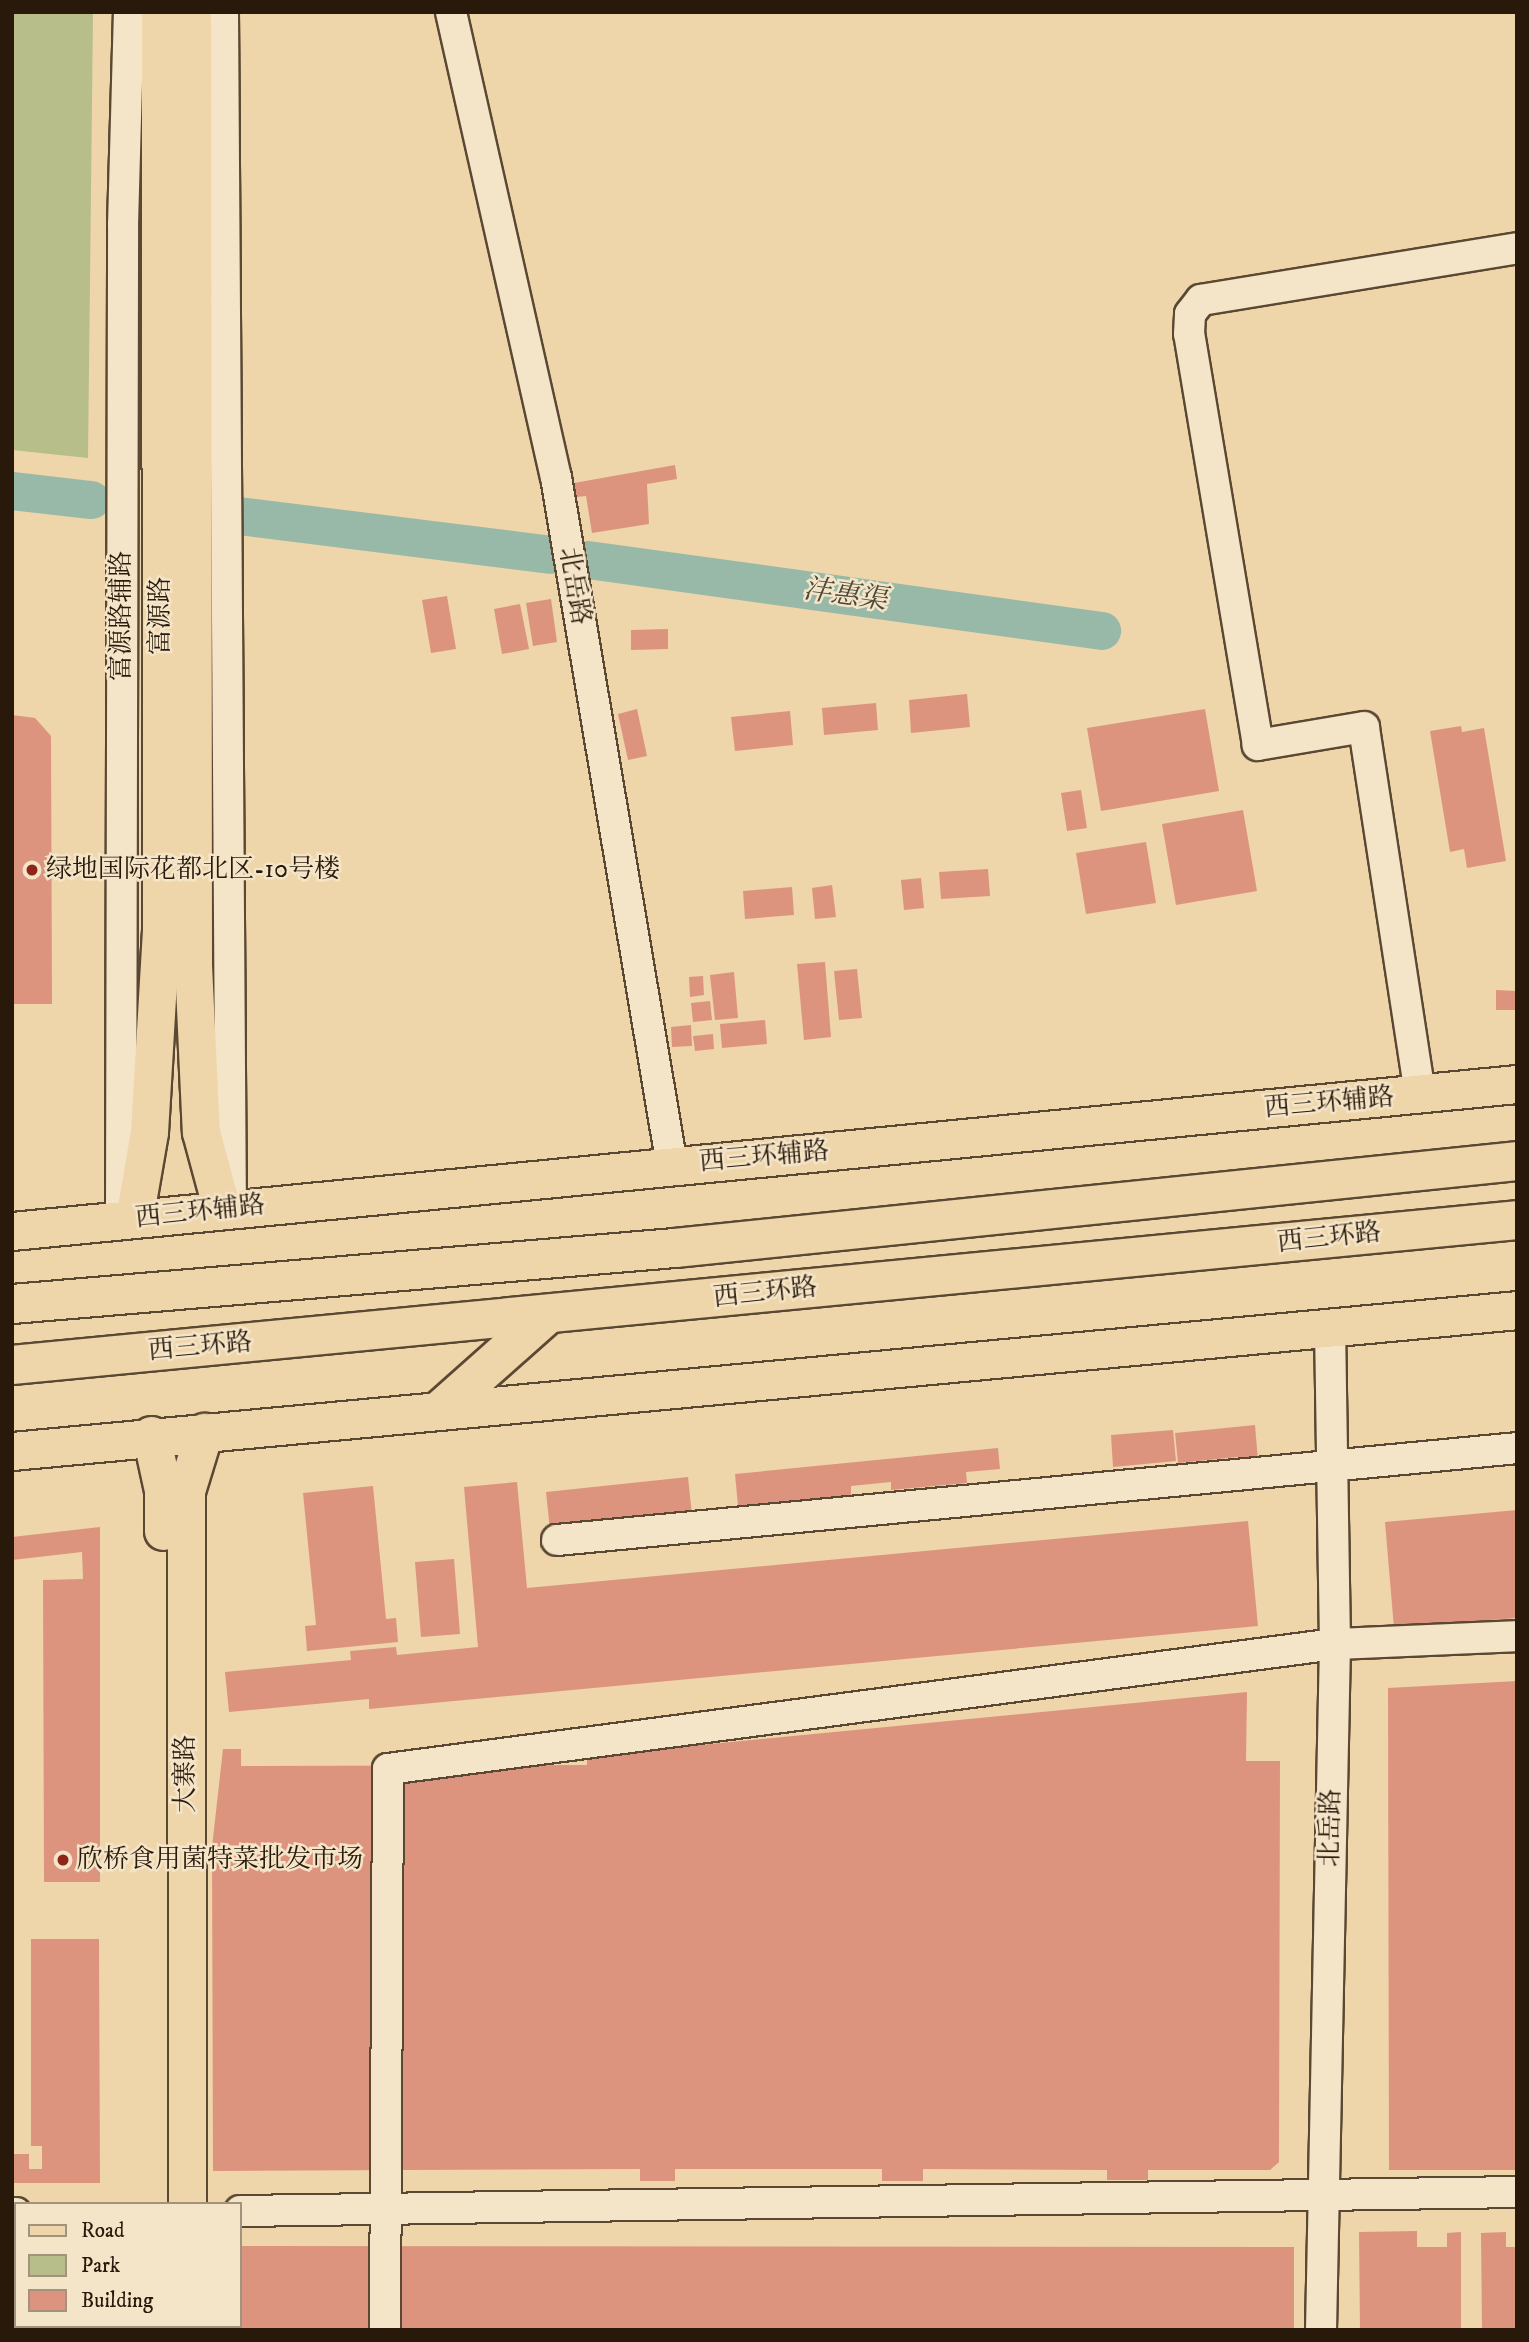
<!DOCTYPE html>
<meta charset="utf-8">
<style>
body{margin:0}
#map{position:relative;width:1529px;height:2342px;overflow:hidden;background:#eed5aa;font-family:"IM FELL DW Pica","Noto Serif SC",serif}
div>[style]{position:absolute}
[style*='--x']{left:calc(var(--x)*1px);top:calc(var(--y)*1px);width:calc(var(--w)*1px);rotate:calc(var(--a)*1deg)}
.green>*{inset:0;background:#b7be8a}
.river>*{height:38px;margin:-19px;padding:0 19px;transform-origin:19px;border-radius:19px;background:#99b9a8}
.building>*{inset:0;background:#dd947f}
.roads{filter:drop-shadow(2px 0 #5a4833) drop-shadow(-2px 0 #5a4833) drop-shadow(0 2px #5a4833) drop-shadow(0 -2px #5a4833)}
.minor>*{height:30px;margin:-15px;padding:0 15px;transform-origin:15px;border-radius:15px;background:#f4e4c8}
.major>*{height:37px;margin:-18.5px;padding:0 18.5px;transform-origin:18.5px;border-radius:18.5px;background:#eed5aa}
.highway>*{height:38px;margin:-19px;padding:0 19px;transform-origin:19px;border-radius:19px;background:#eed5aa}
.dots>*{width:19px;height:19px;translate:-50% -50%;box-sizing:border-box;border:4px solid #f4e4c8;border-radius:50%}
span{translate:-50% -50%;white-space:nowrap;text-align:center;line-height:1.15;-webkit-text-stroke:5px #f4e4c8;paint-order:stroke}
.street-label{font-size:26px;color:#28190b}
.poi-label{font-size:26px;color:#28190b}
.left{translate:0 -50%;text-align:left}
.water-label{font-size:28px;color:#4a493a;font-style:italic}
.frame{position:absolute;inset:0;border:14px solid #28190b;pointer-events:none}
.legend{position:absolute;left:14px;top:2202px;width:228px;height:126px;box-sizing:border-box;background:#f4e4c8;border:2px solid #a2937c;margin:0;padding:9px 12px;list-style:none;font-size:21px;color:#28190b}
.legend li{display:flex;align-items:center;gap:14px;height:35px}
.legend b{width:35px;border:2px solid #a2937c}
</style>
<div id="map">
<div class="green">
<div style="clip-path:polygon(12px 12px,93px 12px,88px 458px,12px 450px)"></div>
</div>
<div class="river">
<div style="--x:12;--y:491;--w:80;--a:6.5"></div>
<div style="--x:239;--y:516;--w:314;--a:7.1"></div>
<div style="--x:588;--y:560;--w:519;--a:7.86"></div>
</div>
<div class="building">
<div style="clip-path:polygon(675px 465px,677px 479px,647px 484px,649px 524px,592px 533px,586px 496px,576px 497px,574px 483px)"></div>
<div style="clip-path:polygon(447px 596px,456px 649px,431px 653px,422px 600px)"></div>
<div style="clip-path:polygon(551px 599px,557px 642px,533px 646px,526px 603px)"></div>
<div style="clip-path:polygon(520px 604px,529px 649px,502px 654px,494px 609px)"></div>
<div style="clip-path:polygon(668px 629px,668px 649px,631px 650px,631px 630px)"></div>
<div style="clip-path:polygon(967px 694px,970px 727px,911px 733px,909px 700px)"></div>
<div style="clip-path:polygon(876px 703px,878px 730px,824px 735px,822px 708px)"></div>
<div style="clip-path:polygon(637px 709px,647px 756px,628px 760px,618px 714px)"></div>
<div style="clip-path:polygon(1205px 709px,1219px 791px,1101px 811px,1087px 728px)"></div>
<div style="clip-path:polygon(790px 711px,793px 745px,735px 751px,731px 717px)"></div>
<div style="clip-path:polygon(12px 715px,35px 718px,51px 736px,52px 1004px,12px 1004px)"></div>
<div style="clip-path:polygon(1461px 726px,1462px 732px,1484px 728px,1506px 861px,1467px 868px,1464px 849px,1450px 852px,1430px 731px)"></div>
<div style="clip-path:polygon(1081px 790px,1087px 828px,1067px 831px,1061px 793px)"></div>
<div style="clip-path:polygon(1243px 810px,1257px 891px,1176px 905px,1162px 824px)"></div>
<div style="clip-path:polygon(1146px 842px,1156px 903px,1086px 914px,1076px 853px)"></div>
<div style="clip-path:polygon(988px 869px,990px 896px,941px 899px,939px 872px)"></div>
<div style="clip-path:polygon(921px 878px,924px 908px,904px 910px,901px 880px)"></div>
<div style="clip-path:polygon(832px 885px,836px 917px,815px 919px,812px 888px)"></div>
<div style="clip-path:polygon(792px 887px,794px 915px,745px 919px,743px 891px)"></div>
<div style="clip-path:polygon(825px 962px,831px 1037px,804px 1040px,797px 964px)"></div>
<div style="clip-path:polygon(857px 969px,862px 1018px,839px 1020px,834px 971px)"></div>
<div style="clip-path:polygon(734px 972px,738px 1018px,715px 1020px,710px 975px)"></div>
<div style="clip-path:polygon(703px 976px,704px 995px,690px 997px,689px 977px)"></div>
<div style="clip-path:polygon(1496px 990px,1517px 991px,1517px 1010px,1496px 1010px)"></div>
<div style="clip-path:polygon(710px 1001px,712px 1020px,693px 1022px,691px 1003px)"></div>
<div style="clip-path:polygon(765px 1020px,767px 1044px,722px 1048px,720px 1024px)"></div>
<div style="clip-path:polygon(691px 1025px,692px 1046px,672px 1047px,671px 1027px)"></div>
<div style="clip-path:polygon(713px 1034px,714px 1049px,695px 1051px,693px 1036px)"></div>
<div style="clip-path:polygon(1255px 1425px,1258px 1461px,1239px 1463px,1238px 1457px,1178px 1463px,1175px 1433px)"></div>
<div style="clip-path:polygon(1173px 1430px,1176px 1461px,1113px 1467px,1111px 1435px)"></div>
<div style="clip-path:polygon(998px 1448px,1000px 1469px,966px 1472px,967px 1483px,891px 1490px,891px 1482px,851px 1486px,851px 1495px,738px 1506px,735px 1474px)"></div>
<div style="clip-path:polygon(688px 1477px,692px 1515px,550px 1530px,546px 1492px)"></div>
<div style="clip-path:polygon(517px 1482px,527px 1588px,1248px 1521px,1258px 1626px,369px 1709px,369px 1699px,229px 1712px,225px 1672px,351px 1660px,350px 1651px,396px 1647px,397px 1655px,478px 1647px,464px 1487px)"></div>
<div style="clip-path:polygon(373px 1486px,386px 1619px,396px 1618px,398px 1642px,307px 1651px,305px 1626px,316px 1625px,303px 1493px)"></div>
<div style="clip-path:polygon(1517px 1510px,1517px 1618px,1394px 1628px,1385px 1522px)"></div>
<div style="clip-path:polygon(100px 1527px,100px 1882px,44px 1882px,43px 1580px,83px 1579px,82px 1552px,12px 1560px,12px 1537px)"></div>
<div style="clip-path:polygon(454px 1559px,460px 1634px,421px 1637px,415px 1562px)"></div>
<div style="clip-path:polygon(1517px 1681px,1517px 2170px,1389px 2170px,1388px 1688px)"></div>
<div style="clip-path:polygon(1247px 1692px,1246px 1761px,1280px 1761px,1279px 2162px,1270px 2170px,1148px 2170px,1148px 2180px,1107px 2180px,1107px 2170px,923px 2169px,923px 2181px,882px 2181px,882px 2169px,675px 2169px,675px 2181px,640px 2181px,640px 2169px,213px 2171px,212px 1847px,223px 1749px,241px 1749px,241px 1766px,587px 1765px,587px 1756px)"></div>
<div style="clip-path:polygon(31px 1939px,99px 1939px,100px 2183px,12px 2183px,12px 2154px,29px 2154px,29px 2169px,42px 2169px,42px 2146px,31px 2146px)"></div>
<div style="clip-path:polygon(1417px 2231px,1417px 2247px,1447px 2247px,1447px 2233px,1461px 2232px,1461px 2330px,1360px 2330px,1359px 2232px)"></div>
<div style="clip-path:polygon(1506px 2232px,1506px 2247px,1517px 2247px,1517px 2330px,1482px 2330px,1481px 2233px)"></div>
<div style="clip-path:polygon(240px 2246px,1294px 2247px,1294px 2330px,213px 2330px,240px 2326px)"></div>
<div style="clip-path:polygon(86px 2326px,119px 2326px,119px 2330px,86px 2330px)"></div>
</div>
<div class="roads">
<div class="minor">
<div style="--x:223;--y:12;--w:1197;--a:89.62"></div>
<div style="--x:451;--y:12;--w:477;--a:77.3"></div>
<div style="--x:556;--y:477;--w:699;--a:80.44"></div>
<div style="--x:1420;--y:1094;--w:371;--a:-98.7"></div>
<div style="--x:1364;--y:727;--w:108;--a:170.4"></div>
<div style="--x:1258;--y:745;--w:417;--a:-99.5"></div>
<div style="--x:1189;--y:334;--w:20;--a:-87"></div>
<div style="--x:1190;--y:314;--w:18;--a:-52"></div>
<div style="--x:1201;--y:300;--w:320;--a:-9.3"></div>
<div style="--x:121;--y:1220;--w:995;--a:-89.88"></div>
<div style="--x:123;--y:225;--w:213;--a:-88.4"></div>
<div style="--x:557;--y:1540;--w:964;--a:-5.47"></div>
<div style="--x:240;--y:2211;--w:1277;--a:-0.85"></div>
<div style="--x:12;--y:2213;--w:4;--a:0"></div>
<div style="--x:385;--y:2330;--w:561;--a:-89.69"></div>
<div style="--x:388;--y:1769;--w:955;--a:-7.52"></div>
<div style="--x:1335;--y:1644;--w:182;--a:-2.5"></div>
<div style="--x:1321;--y:2330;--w:686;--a:-88.83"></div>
<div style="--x:1335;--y:1644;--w:318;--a:-90.9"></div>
</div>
<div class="major">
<div style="--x:192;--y:12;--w:953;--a:89.94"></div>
<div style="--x:193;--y:965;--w:167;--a:87.3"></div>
<div style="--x:201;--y:1132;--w:81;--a:74.9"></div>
<div style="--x:134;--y:1219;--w:88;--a:-80.2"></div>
<div style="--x:149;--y:1132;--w:202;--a:-86.6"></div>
<div style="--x:161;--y:930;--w:918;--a:-90.06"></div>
<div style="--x:12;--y:1231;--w:1512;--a:-5.58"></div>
<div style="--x:151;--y:1435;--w:56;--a:77.7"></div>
<div style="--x:163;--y:1490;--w:41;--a:90"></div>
<div style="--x:12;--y:1451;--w:1512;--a:-5.35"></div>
<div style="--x:187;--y:2204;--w:713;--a:-90.08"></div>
<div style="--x:186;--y:1491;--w:62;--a:-73"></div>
<div style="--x:163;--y:2330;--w:4;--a:-90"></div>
</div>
<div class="highway">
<div style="--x:12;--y:1304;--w:665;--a:-4.83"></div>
<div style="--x:675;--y:1248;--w:846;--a:-5.9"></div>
<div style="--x:12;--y:1365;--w:1512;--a:-5.5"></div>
<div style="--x:440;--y:1410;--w:144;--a:-41.6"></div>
</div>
</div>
<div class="dots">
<div style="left:32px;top:870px;background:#8f2418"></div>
<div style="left:63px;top:1860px;background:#8f2418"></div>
</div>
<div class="street-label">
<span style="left:574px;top:586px;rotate:80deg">北岳路</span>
<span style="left:122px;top:616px;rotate:-90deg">富源路辅路</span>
<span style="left:161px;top:616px;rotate:-90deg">富源路</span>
<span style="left:1329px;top:1103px;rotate:-5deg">西三环辅路</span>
<span style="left:764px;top:1157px;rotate:-5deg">西三环辅路</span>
<span style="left:200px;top:1212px;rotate:-6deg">西三环辅路</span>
<span style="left:1329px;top:1238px;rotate:-6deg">西三环路</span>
<span style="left:765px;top:1293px;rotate:-6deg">西三环路</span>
<span style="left:200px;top:1347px;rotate:-5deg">西三环路</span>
<span style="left:186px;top:1774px;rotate:-90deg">大寨路</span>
<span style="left:1331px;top:1828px;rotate:-89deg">北岳路</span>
</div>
<div class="poi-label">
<span class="left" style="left:46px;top:870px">绿地国际花都北区-10号楼</span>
<span class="left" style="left:77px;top:1860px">欣桥食用菌特菜批发市场</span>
</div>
<div class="water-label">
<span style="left:845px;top:595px;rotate:8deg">沣惠渠</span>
</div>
<div class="frame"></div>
<ul class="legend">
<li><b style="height:9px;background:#eed5aa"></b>Road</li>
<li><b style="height:19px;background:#b7be8a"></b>Park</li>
<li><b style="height:19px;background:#dd947f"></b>Building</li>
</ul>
</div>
